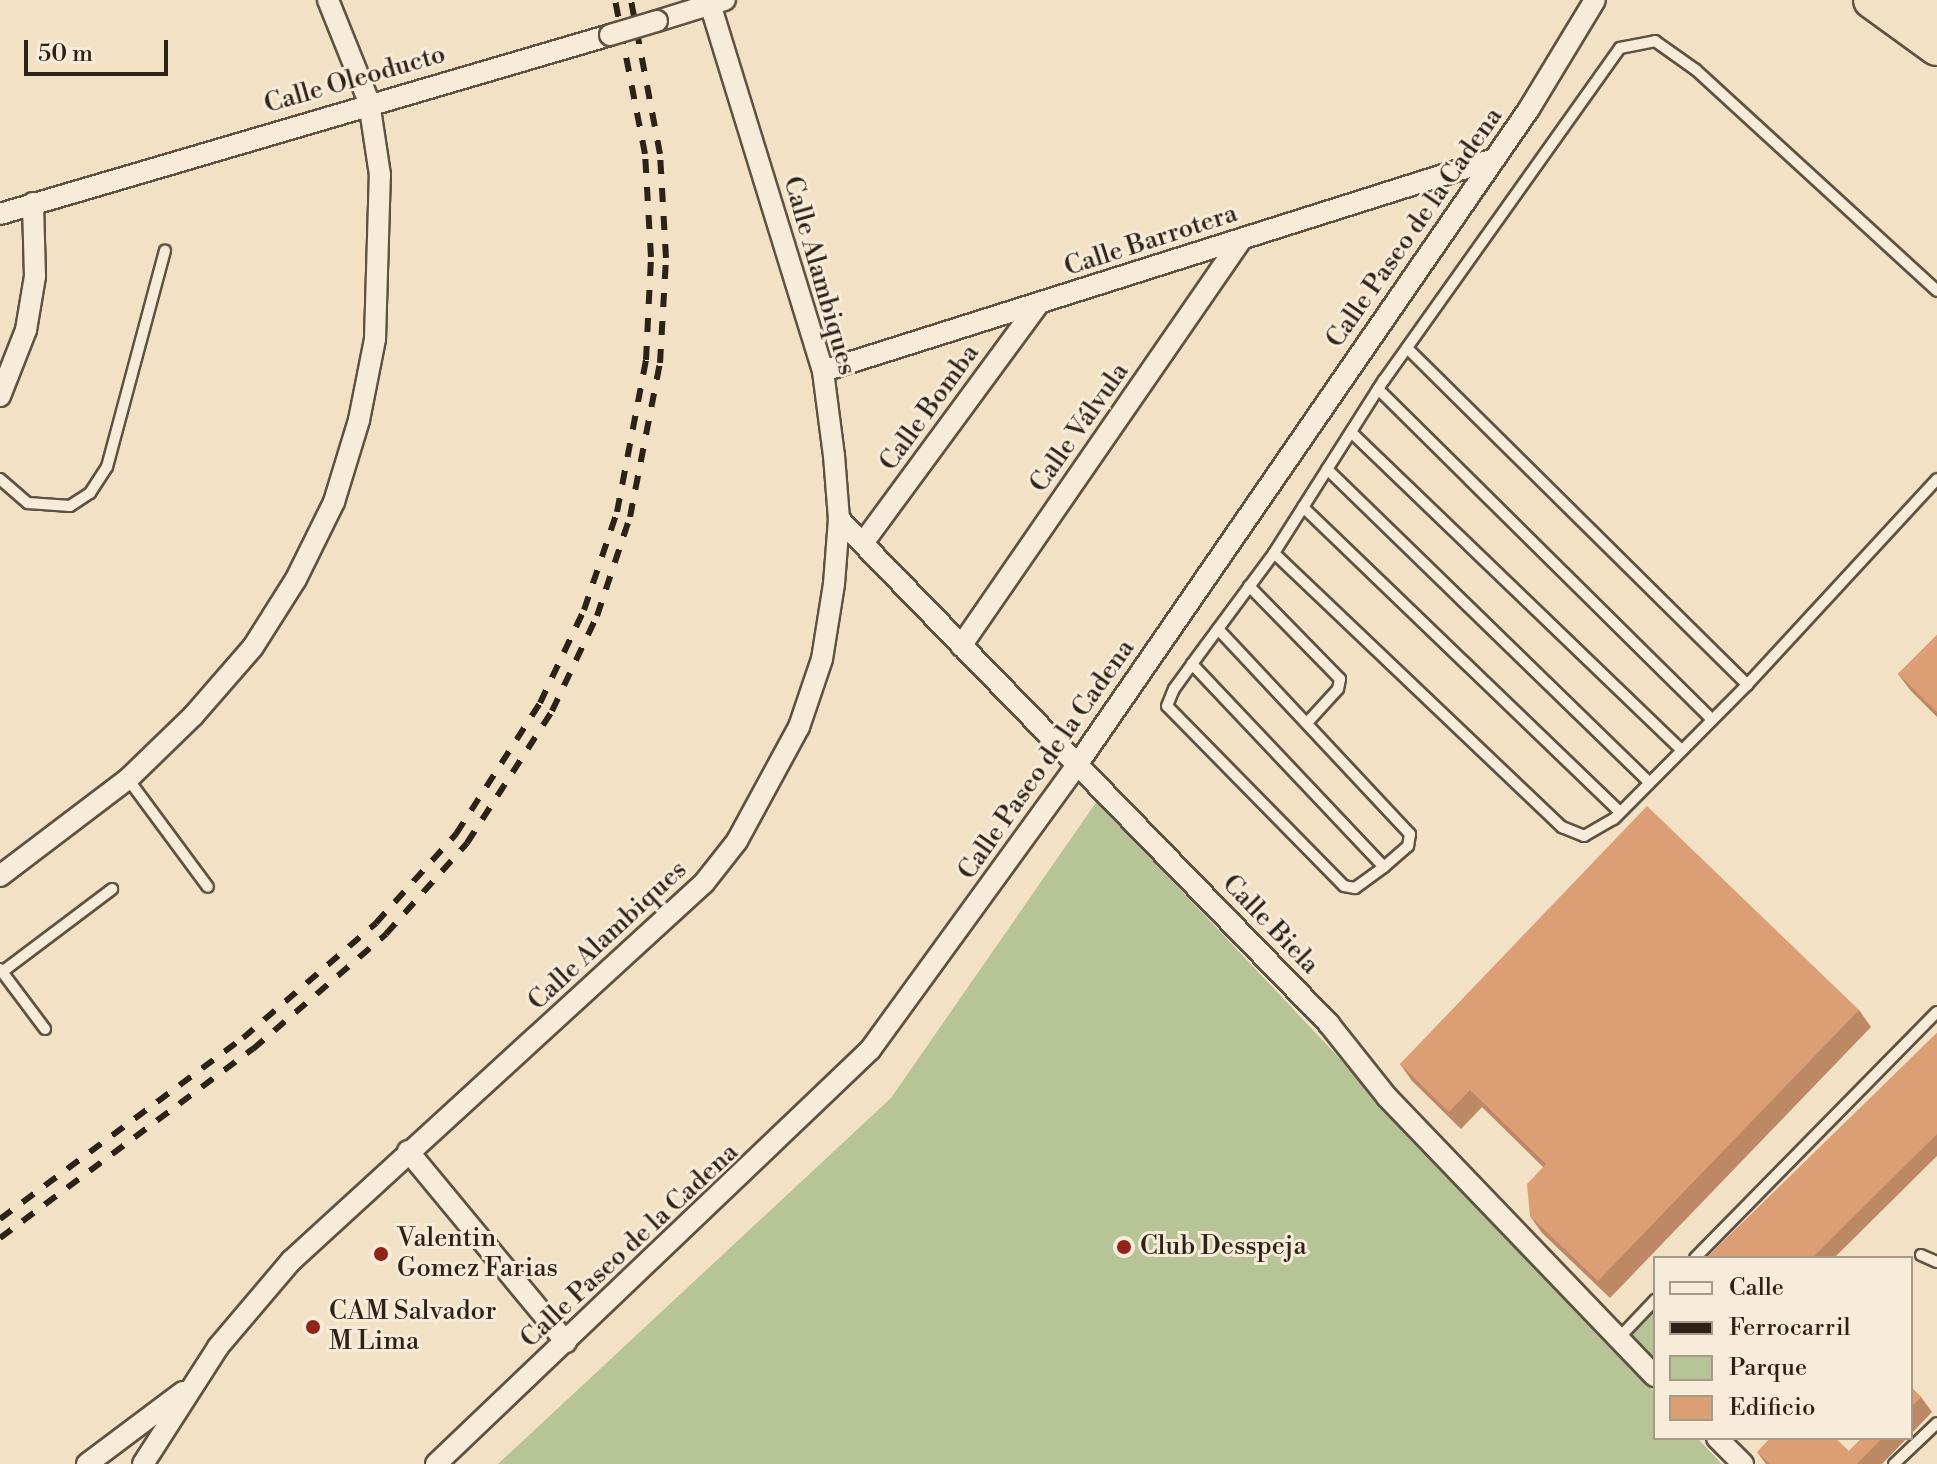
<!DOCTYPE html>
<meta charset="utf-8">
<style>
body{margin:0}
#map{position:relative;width:1937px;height:1464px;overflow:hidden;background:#f2e1c5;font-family:"Libre Bodoni",serif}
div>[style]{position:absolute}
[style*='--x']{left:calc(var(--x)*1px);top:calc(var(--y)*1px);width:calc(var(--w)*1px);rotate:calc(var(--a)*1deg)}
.green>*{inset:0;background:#b6c498}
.roads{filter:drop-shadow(2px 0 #5e5242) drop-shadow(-2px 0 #5e5242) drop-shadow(0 2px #5e5242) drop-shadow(0 -2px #5e5242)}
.lane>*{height:10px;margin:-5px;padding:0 5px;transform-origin:5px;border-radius:5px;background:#f7ecd9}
.street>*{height:20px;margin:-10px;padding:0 10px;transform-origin:10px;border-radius:10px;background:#f7ecd9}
.highway>*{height:36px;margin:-18px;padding:0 18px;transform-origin:18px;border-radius:18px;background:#f2e1c5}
.rail>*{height:6px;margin-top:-3px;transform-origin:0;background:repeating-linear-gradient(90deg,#2d2217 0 14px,transparent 0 28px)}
.bridges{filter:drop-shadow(2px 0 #5e5242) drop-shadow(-2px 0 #5e5242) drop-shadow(0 2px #5e5242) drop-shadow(0 -2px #5e5242)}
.street-bridge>*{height:20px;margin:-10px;padding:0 10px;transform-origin:10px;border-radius:10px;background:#f7ecd9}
.wall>*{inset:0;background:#bd8864}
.building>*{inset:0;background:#dc9e74}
.dots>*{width:22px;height:22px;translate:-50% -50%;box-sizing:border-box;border:4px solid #f7ecd9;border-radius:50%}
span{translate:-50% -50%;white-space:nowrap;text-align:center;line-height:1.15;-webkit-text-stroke:6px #f7ecd9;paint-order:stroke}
.street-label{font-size:26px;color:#2d2217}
.poi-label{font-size:26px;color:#2d2217}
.left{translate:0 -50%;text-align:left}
.legend{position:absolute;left:1653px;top:1256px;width:260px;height:184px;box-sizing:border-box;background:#f7ecd9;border:2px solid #a69b8b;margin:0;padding:10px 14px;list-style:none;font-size:24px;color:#2d2217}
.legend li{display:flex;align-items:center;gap:16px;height:40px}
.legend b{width:40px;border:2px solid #a69b8b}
.scale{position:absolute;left:24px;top:40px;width:144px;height:36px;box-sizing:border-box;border:4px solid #2d2217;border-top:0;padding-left:10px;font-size:24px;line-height:28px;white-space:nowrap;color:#2d2217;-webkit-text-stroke:6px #f7ecd9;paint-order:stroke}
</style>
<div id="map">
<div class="green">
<div style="clip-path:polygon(1097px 801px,1655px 1393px,1655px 1438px,1697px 1438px,1722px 1464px,498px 1464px,891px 1098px)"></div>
<div style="clip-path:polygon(1655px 1308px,1655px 1367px,1626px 1339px)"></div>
</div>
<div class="roads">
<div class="lane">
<div style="--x:1407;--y:348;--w:479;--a:44.7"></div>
<div style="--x:1378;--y:389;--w:470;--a:44.7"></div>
<div style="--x:1351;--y:432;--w:459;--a:43.9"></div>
<div style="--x:1327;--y:469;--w:450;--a:44.2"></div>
<div style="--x:0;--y:479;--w:37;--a:41"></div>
<div style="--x:28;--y:503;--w:42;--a:4.1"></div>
<div style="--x:70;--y:506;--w:24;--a:-33"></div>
<div style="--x:90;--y:493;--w:31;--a:-57"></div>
<div style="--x:107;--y:467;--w:224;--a:-75"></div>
<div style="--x:1303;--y:507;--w:440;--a:43.9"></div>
<div style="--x:1274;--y:553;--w:205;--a:-57.6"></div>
<div style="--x:1384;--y:380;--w:407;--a:-54.6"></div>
<div style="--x:1620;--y:48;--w:36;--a:-11"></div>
<div style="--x:1655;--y:41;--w:50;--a:35.3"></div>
<div style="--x:1696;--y:70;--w:327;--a:42.5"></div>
<div style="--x:1249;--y:586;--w:130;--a:45.6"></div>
<div style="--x:1340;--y:679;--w:10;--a:101"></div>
<div style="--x:1338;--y:689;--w:46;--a:132.4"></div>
<div style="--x:1218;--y:629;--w:281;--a:46.9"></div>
<div style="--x:1410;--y:834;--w:12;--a:99"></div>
<div style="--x:1408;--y:846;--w:32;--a:139"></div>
<div style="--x:1192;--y:664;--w:279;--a:46.6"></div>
<div style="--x:1384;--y:867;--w:36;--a:144"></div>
<div style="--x:1355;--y:888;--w:11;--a:-170"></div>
<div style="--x:1344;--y:886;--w:252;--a:-134.5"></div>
<div style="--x:1167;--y:706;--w:18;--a:-68"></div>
<div style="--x:1174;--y:689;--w:31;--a:-54"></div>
<div style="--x:1192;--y:664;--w:138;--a:-53.5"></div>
<div style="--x:1274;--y:553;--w:398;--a:43.6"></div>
<div style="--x:1562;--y:827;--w:24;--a:22"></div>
<div style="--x:1584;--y:836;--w:34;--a:-30"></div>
<div style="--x:1614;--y:819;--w:189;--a:-45.2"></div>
<div style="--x:1747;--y:685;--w:280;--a:-47.3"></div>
<div style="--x:128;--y:779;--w:134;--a:53.5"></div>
<div style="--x:0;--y:969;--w:75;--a:53.1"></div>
<div style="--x:2;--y:972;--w:138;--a:-37"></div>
<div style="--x:1921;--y:1255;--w:17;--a:24"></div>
<div style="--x:1695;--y:1258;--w:345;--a:-45.5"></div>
<div style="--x:1618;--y:1339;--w:54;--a:-46.5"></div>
<div style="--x:1894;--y:1464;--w:59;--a:-43.6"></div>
</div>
<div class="street">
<div style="--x:657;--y:21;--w:71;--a:-17.2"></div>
<div style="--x:0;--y:214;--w:636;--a:-16.35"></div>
<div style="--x:823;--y:371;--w:704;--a:-17.53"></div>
<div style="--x:0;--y:396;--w:71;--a:-68.5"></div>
<div style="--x:26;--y:330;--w:55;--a:-80.5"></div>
<div style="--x:35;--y:276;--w:73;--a:-91.6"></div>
<div style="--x:839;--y:519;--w:704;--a:45.86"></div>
<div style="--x:1329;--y:1024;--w:93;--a:51.5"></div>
<div style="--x:1387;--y:1097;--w:387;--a:46.2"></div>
<div style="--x:863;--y:543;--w:298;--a:-53.7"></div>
<div style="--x:961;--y:646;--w:495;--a:-55.4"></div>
<div style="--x:0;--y:876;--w:161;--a:-37.2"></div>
<div style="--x:128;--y:779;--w:91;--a:-44.1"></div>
<div style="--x:193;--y:716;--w:91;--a:-49"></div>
<div style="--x:253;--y:647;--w:80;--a:-57.7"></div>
<div style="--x:296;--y:579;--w:86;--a:-63.7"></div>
<div style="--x:334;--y:502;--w:86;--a:-73"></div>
<div style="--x:359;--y:420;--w:83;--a:-78.8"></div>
<div style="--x:375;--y:339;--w:164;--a:-88.3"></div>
<div style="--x:380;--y:175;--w:74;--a:-98.6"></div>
<div style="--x:369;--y:102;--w:110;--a:-111.9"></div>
<div style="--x:408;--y:1151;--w:248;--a:50.4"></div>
<div style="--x:1717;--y:1438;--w:37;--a:45"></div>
<div style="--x:87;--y:1464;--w:120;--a:-36.9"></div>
<div style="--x:143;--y:1464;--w:139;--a:-57.3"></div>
<div style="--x:218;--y:1347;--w:113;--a:-49.7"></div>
<div style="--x:291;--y:1261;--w:560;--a:-42.47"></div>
<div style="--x:704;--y:883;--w:53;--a:-51.8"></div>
<div style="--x:737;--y:841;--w:130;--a:-61.5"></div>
<div style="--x:799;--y:727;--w:72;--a:-71.3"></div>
<div style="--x:822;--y:659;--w:76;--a:-80.9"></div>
<div style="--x:834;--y:584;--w:65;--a:-85.6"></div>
<div style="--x:839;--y:519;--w:63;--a:-94.5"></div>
<div style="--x:834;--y:456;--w:86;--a:-97.4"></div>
<div style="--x:823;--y:371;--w:388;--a:-107.1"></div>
<div style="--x:436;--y:1464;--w:600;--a:-43.65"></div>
<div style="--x:870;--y:1050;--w:356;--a:-54"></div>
<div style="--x:1079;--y:762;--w:793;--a:-55.43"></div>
<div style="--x:1529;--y:109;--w:127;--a:-58.8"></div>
</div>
<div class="highway">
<div style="--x:1872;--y:0;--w:80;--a:35.9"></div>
<div style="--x:1919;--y:0;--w:25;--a:43"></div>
</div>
</div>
<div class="rail">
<div style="--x:0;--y:1219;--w:303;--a:-36.7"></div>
<div style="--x:243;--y:1038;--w:176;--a:-40.8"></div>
<div style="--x:376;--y:923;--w:120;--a:-48"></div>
<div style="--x:456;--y:834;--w:156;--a:-57.3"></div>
<div style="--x:540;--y:703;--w:103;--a:-64.7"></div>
<div style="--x:584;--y:610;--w:103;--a:-71.4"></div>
<div style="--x:617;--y:512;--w:155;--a:-79.2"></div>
<div style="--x:646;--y:360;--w:103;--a:-87.2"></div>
<div style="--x:651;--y:257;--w:103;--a:-93.3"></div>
<div style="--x:645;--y:154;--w:157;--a:-101"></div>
<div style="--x:0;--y:1238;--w:316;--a:-36.8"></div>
<div style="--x:253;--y:1049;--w:176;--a:-40.8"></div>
<div style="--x:386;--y:934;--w:122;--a:-48.3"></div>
<div style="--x:467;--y:843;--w:157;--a:-57.2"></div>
<div style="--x:552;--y:711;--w:105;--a:-64.7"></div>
<div style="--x:597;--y:616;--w:104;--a:-71.6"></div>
<div style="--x:630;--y:517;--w:157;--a:-79"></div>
<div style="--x:660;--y:363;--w:105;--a:-86.7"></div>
<div style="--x:666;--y:258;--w:104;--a:-93.3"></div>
<div style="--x:660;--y:154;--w:157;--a:-100.7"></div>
</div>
<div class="bridges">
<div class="street-bridge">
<div style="--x:610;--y:35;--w:49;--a:-16.6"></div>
</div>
</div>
<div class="wall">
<div style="clip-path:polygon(1937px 635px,1937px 717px,1911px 691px,1898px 674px)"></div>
<div style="clip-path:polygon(1859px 1010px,1871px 1027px,1610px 1298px,1542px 1233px,1530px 1216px,1543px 1167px,1482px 1107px,1461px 1129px,1412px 1081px,1400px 1064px)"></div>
<div style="clip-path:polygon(1937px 1033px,1937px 1156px,1834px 1258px,1707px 1258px)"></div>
<div style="clip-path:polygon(1911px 1387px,1921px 1397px,1932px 1412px,1911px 1434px)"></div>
<div style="clip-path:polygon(1862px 1438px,1907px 1438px,1882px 1464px,1766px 1464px,1757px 1452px,1849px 1451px)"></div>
</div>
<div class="building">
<div style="clip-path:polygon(1937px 635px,1937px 712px,1898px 674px)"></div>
<div style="clip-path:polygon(1647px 806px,1859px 1010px,1598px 1281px,1530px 1216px,1527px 1184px,1546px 1164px,1470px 1090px,1449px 1112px,1400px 1064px)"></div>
<div style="clip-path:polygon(1937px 1033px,1937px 1134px,1812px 1258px,1707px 1257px)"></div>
<div style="clip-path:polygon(1911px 1387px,1921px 1397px,1911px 1407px)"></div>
<div style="clip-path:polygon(1770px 1438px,1835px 1438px,1849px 1451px,1862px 1438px,1882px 1438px,1857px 1464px,1770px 1464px,1757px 1452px)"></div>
</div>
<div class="dots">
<div style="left:1124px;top:1247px;background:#8f2418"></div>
<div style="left:381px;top:1254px;background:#8f2418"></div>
<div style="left:313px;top:1327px;background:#8f2418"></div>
</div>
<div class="street-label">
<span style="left:355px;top:80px;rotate:-16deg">Calle Oleoducto</span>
<span style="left:1415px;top:228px;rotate:-55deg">Calle Paseo de la Cadena</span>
<span style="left:1151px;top:241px;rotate:-18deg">Calle Barrotera</span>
<span style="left:819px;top:276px;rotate:74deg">Calle Alambiques</span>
<span style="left:930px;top:408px;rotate:-54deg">Calle Bomba</span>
<span style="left:1080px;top:428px;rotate:-55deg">Calle Válvula</span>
<span style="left:1047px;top:760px;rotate:-55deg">Calle Paseo de la Cadena</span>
<span style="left:1270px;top:925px;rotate:46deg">Calle Biela</span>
<span style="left:608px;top:936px;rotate:-43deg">Calle Alambiques</span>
<span style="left:630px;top:1246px;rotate:-43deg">Calle Paseo de la Cadena</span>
</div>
<div class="poi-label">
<span class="left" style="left:397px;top:1254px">Valentin<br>Gomez Farias</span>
<span class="left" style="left:1140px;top:1247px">Club Desspeja</span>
<span class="left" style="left:329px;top:1327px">CAM Salvador<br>M Lima</span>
</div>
<ul class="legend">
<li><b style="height:10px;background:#f7ecd9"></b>Calle</li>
<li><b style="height:10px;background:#2d2217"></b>Ferrocarril</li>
<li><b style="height:22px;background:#b6c498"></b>Parque</li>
<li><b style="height:22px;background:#dc9e74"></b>Edificio</li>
</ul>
<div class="scale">50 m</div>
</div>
